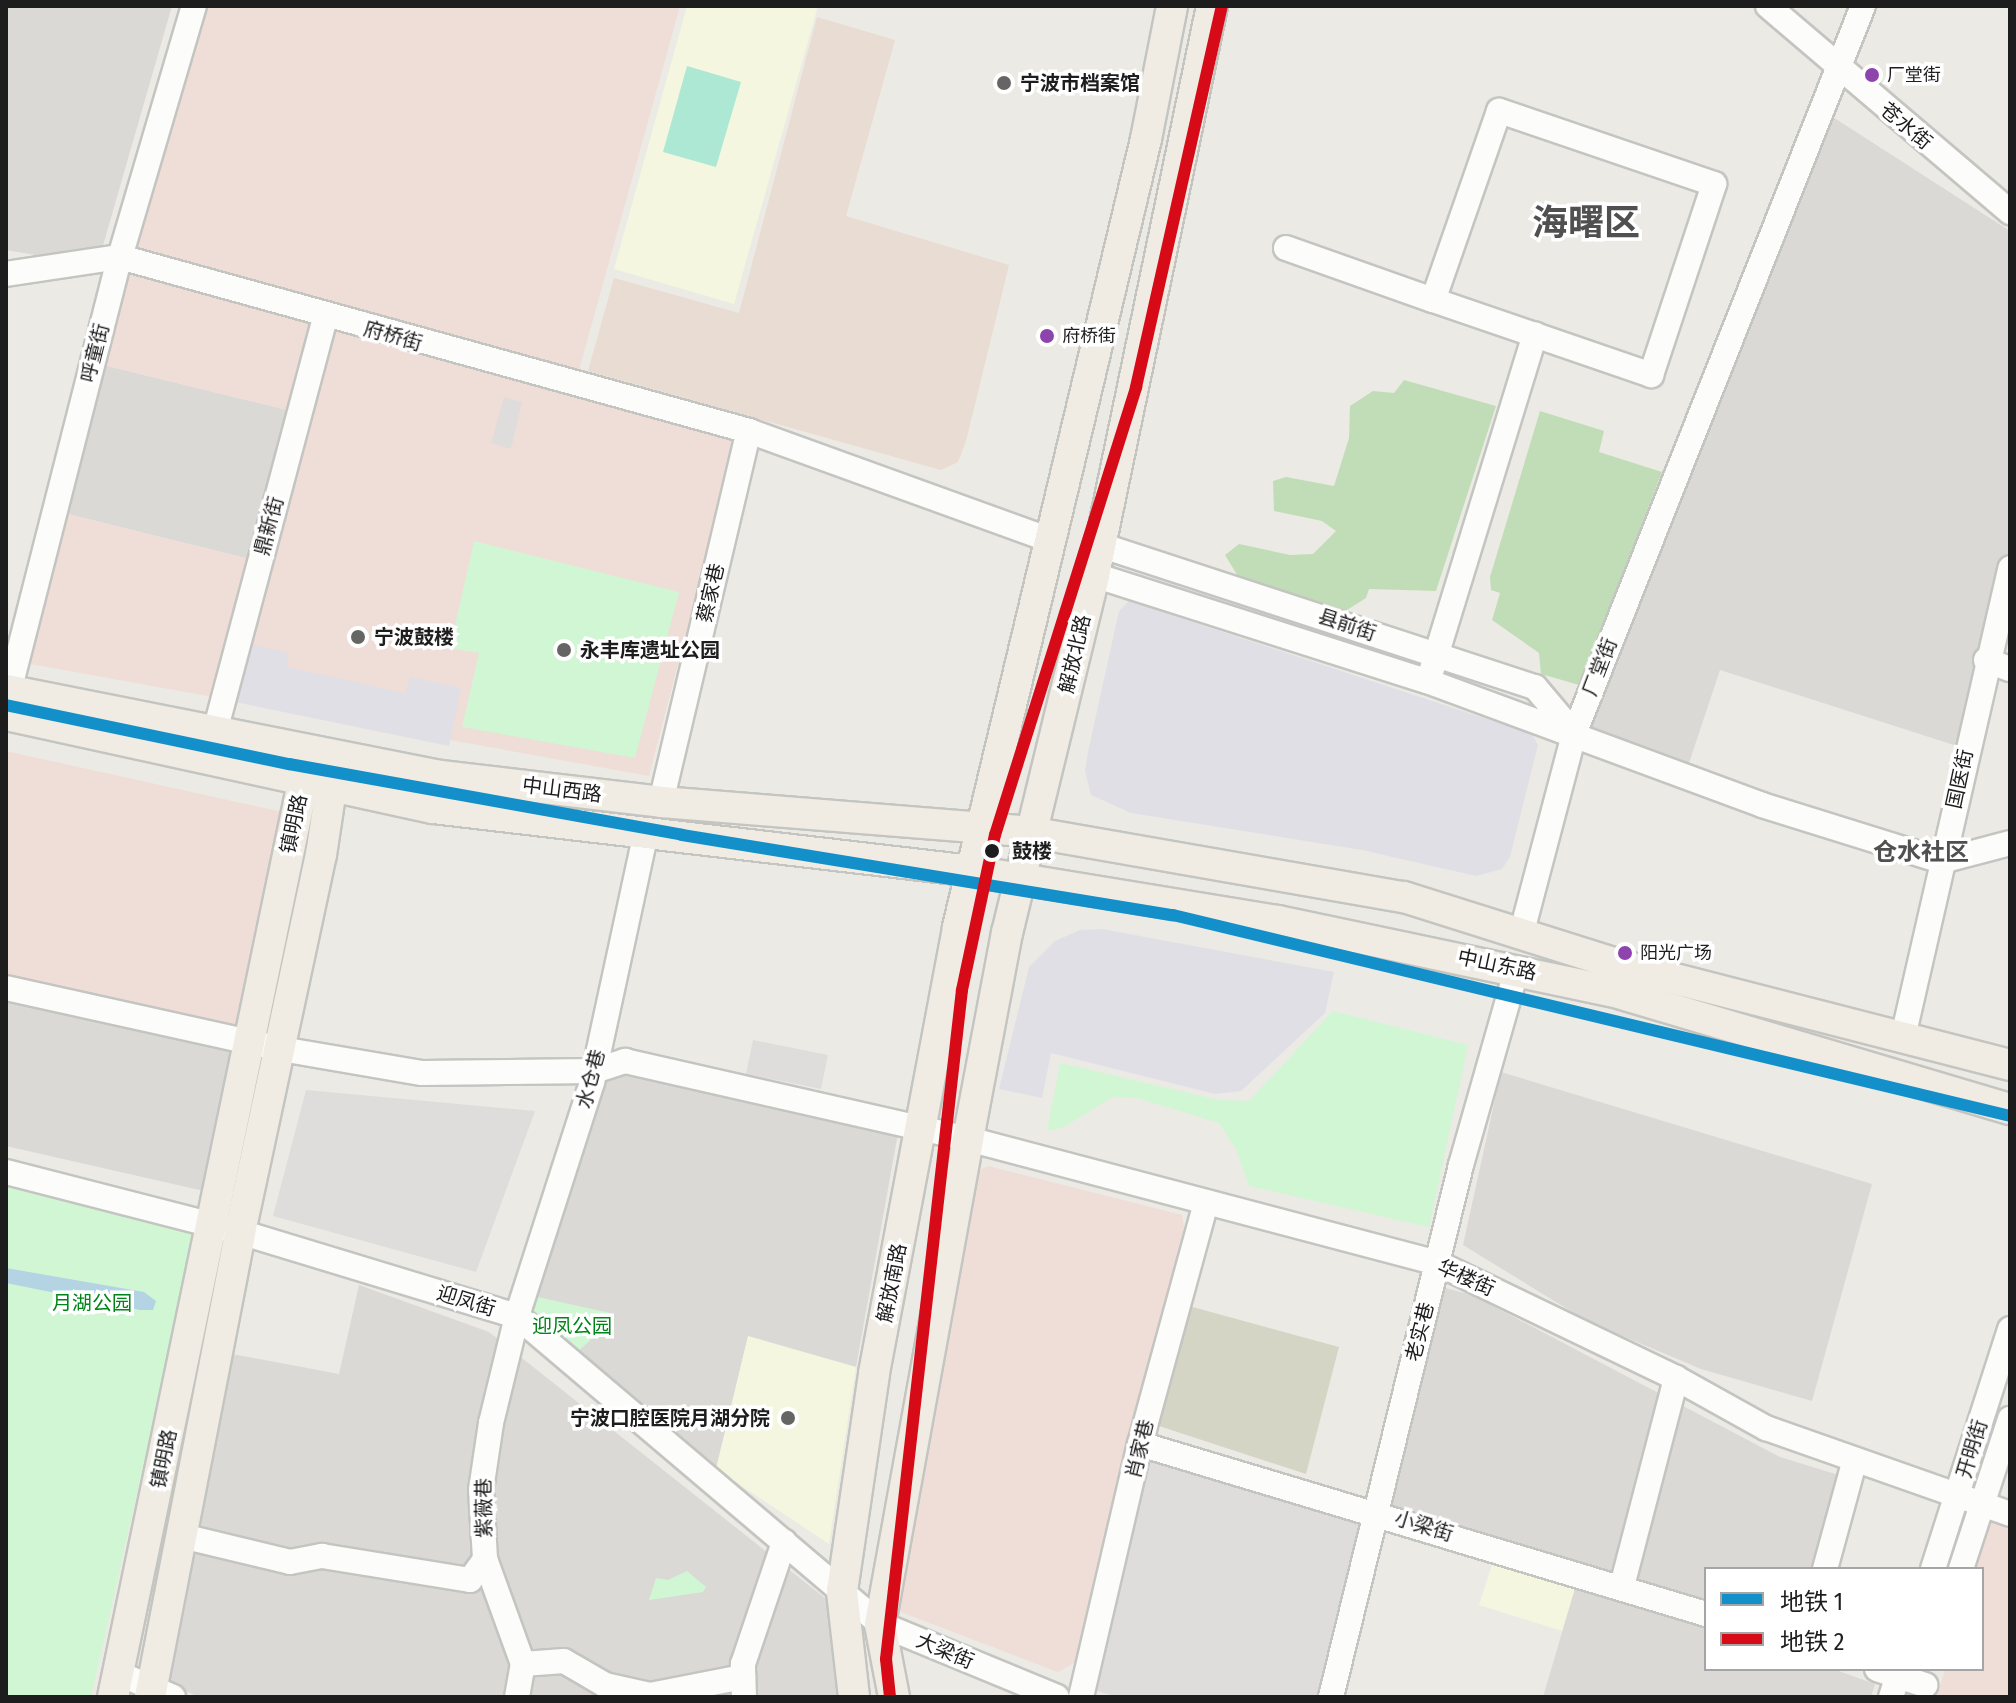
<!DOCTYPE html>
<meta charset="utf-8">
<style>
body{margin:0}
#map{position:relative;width:2016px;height:1703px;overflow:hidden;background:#eceae4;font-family:"Fira Sans Condensed","Noto Sans SC",sans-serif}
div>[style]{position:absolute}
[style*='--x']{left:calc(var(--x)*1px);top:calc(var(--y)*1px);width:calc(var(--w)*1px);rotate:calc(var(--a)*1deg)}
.residential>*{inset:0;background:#dbd9d6}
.commercial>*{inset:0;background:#efddd8}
.education>*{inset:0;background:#f4f6df}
.military>*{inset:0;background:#e8dcd3}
.construction>*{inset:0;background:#d5d5c5}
.forest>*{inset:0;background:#c1ddb7}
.park>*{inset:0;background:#d0f6d4}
.pitch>*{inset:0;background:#ace8d4}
.parking>*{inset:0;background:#dedddb}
.plaza>*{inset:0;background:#e0dfe5}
.water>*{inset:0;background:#b5d4e3}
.roads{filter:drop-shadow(2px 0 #c4c4c1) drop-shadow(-2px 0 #c4c4c1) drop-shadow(0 2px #c4c4c1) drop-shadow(0 -2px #c4c4c1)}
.minor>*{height:24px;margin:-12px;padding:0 12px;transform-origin:12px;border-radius:12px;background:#fcfcfb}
.major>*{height:30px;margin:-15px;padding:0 15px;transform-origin:15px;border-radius:15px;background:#f0ece3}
.metro-1>*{height:12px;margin:-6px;padding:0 6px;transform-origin:6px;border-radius:6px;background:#138fc9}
.metro-2>*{height:12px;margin:-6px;padding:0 6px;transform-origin:6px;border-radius:6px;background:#d60b17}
.dots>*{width:22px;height:22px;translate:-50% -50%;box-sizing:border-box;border:4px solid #fff;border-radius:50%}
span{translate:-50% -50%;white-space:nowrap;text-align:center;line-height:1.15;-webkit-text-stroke:7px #fff;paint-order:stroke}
.bus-label{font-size:18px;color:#1d1d1d}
.left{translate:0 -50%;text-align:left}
.poi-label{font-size:20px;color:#1d1d1d;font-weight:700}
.right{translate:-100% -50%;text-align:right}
.street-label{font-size:20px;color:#1d1d1d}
.stop-label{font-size:20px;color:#1d1d1d;font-weight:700}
.park-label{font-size:20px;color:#018519}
.quarter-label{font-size:24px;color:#505050;font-weight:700}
.town-label{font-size:36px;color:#505050;font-weight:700}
.frame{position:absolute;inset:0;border:8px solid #1d1d1d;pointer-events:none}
.legend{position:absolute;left:1704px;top:1567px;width:280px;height:104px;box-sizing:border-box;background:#fff;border:2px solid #a5a5a5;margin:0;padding:10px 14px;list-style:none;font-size:24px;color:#1d1d1d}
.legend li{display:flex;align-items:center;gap:16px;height:40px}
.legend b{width:40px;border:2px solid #a5a5a5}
</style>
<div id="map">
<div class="residential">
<div style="clip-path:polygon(6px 6px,172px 6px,100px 256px,65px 260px,6px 250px)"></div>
<div style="clip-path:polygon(1825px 112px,2010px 231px,2010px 574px,1960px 747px,1720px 670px,1687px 769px,1583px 730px)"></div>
<div style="clip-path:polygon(103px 365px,292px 411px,253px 560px,64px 513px)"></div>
<div style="clip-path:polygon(6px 984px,239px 1034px,204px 1191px,6px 1146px)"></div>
<div style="clip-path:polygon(623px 1066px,898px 1133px,856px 1367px,748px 1337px,716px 1469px,527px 1319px,603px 1079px)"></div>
<div style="clip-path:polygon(1501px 1072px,1872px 1184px,1812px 1401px,1701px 1369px,1587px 1321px,1463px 1245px)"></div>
<div style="clip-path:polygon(359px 1285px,489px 1332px,840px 1610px,847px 1697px,199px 1697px,165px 1682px,232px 1354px,339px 1374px)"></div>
<div style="clip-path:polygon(1445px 1288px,1472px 1295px,1780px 1457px,1845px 1477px,1819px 1569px,1706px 1569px,1706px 1606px,1393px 1507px,1389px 1500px,1440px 1292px)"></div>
<div style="clip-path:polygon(1578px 1578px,1706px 1624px,1706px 1669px,1833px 1669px,1875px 1684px,1871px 1697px,1543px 1697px)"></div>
</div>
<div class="commercial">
<div style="clip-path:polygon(197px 6px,680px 6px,576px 381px,740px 424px,649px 776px,25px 663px,64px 513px,253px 560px,291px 411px,103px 365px)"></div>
<div style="clip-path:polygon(6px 751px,287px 813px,239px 1034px,6px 984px)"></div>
<div style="clip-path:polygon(988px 1166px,1182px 1215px,1184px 1227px,1076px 1662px,1058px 1672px,901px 1612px,898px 1601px,976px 1172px)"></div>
<div style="clip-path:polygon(1991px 1516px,2010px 1522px,2010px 1697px,1937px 1697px,1945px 1669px,1982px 1669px,1982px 1569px,1975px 1569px)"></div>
</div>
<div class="education">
<div style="clip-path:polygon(687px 6px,818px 6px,734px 304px,614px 269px)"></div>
<div style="clip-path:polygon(748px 1336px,856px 1367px,829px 1544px,716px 1469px)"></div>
<div style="clip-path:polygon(1496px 1552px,1578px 1578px,1562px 1631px,1479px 1605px)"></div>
</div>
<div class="military">
<div style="clip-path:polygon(817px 17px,895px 40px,846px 216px,1009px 265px,966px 441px,958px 462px,941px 470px,588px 371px,614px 278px,739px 313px)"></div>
</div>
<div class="construction">
<div style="clip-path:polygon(1189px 1306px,1339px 1347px,1306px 1474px,1156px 1425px)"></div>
</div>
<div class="forest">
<div style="clip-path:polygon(1404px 380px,1496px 406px,1436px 591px,1369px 589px,1366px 598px,1347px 610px,1325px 611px,1247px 591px,1225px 555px,1239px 544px,1290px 555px,1313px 554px,1336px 531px,1322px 521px,1274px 511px,1273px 481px,1286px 477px,1334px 486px,1349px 438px,1350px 406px,1373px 391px,1394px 393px)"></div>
<div style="clip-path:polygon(1540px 411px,1604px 431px,1599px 452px,1662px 472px,1579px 685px,1541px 674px,1539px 653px,1492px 620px,1500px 593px,1491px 590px,1490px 577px)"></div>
</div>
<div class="park">
<div style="clip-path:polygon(474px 541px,679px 592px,635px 758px,462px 727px,479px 653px,450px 648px)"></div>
<div style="clip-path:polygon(1333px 1011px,1468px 1045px,1429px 1227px,1249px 1186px,1236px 1149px,1219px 1123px,1137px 1098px,1112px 1097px,1064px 1127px,1047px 1131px,1060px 1063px,1219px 1100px,1249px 1101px)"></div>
<div style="clip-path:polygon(6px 1181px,196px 1231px,91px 1697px,6px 1697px)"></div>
<div style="clip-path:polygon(533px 1296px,610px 1313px,614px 1319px,575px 1354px,528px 1312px)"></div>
<div style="clip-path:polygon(687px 1571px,706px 1587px,703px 1592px,649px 1600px,656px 1578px,668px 1580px)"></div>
</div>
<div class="pitch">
<div style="clip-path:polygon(687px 66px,741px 82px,716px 167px,663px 152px)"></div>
</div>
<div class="parking">
<div style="clip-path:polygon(504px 397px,522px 402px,511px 449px,491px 443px)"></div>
<div style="clip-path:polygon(753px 1040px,828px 1055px,821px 1089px,746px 1074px)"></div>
<div style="clip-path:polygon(306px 1090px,535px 1111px,476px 1272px,273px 1216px)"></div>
<div style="clip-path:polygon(1148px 1460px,1371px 1522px,1319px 1697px,1118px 1697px,1093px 1690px)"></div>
</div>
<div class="plaza">
<div style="clip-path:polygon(1129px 601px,1532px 734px,1538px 745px,1510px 857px,1502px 869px,1476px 876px,1362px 850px,1131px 813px,1091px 795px,1085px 771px,1088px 752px,1119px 611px)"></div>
<div style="clip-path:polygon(244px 643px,289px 653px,287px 667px,405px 693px,410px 677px,461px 688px,449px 746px,230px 701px)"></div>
<div style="clip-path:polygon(1102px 929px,1334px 972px,1325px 1013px,1241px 1091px,1215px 1094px,1051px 1053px,1042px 1098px,999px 1089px,1029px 967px,1055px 941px,1080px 930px)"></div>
</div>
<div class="water">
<div style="clip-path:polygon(6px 1268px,144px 1292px,156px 1301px,153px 1310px,140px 1310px,6px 1283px)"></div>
</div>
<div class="roads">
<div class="minor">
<div style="--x:1768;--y:6;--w:318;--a:40.4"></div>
<div style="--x:1286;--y:248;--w:156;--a:19.5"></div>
<div style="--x:1433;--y:300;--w:108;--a:18.9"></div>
<div style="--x:1535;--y:335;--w:123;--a:19"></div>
<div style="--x:1651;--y:375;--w:201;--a:-71.7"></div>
<div style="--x:1714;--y:184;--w:227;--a:-161.2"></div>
<div style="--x:1499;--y:111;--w:200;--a:109.2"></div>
<div style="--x:6;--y:274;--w:115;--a:-8.5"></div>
<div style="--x:120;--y:257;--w:653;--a:15.46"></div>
<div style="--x:749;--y:431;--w:320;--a:19.9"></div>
<div style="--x:1100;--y:545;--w:458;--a:18.1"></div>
<div style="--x:1535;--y:687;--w:59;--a:49.8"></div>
<div style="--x:1094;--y:575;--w:349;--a:17.7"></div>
<div style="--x:1427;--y:681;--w:357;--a:20.3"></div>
<div style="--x:1762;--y:805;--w:189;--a:17.3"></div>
<div style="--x:1942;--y:861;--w:70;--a:-14.8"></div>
<div style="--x:1986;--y:660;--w:26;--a:21"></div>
<div style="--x:1432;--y:669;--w:350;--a:-72.9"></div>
<div style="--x:6;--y:703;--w:460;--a:-75.7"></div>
<div style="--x:120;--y:257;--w:262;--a:-73.6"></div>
<div style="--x:214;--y:735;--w:432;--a:-75.1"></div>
<div style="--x:661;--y:802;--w:381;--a:-76.7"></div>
<div style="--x:1521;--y:935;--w:208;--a:-75.2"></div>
<div style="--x:1574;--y:734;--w:783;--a:-68.35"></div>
<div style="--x:6;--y:988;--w:282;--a:12.5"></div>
<div style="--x:281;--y:1049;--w:143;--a:9.7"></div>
<div style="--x:422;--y:1073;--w:172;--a:-0.7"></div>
<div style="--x:594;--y:1071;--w:33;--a:-18"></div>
<div style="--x:625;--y:1061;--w:352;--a:12.8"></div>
<div style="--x:968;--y:1139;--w:485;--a:14.8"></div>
<div style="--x:1437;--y:1263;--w:265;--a:25.7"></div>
<div style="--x:1676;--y:1378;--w:103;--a:29.1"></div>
<div style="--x:1766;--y:1428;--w:259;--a:19.4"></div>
<div style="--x:1903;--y:1037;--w:481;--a:-77.1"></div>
<div style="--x:6;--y:1172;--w:242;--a:14.4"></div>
<div style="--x:240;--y:1232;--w:289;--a:16.9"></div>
<div style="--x:517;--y:1316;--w:476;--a:40.3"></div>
<div style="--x:880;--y:1624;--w:191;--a:22.4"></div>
<div style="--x:1140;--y:1444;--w:591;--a:16.72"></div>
<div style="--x:182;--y:1536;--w:111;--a:13.5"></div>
<div style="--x:290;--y:1562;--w:33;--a:-11"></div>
<div style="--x:322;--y:1556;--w:150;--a:9.2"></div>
<div style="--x:470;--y:1580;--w:26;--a:-54"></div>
<div style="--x:1825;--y:1569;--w:110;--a:-74.7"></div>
<div style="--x:1933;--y:1569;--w:252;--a:-72.2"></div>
<div style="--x:1961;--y:1569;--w:158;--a:-71.9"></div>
<div style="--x:1622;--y:1586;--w:215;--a:-75.4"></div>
<div style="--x:523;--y:1664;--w:41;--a:-4.2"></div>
<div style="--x:564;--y:1661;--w:48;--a:30.3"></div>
<div style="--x:605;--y:1685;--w:46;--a:12.5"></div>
<div style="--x:650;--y:1695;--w:95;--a:-11"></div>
<div style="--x:1877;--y:1669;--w:51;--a:18.4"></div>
<div style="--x:118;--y:1673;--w:60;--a:23.6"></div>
<div style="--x:517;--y:1697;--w:34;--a:-80"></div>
<div style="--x:523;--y:1664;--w:112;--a:-109.9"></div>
<div style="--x:485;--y:1559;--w:69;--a:-93.3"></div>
<div style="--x:481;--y:1490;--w:68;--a:-81.5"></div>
<div style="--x:491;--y:1423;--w:110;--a:-76.3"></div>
<div style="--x:517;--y:1316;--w:246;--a:-72.2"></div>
<div style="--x:592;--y:1082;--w:252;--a:-77.8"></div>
<div style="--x:744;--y:1697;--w:33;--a:-92"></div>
<div style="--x:743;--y:1664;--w:129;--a:-71.4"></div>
<div style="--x:1081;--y:1697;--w:260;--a:-76.9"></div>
<div style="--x:1140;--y:1444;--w:250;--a:-74.7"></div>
<div style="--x:1331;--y:1697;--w:548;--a:-76.27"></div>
<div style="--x:1461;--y:1165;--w:204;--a:-74.1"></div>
<div style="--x:1891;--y:1697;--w:29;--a:-72"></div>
</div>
<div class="major">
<div style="--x:6;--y:690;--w:443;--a:11.2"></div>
<div style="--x:441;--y:776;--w:222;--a:6.7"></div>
<div style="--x:661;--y:802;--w:370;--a:4.6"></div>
<div style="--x:1030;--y:832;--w:380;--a:9.9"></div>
<div style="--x:1404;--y:897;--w:219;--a:17.5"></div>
<div style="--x:1613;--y:963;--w:410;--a:14.4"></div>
<div style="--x:6;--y:715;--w:437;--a:12.3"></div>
<div style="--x:433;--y:808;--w:543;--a:6.67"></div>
<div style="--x:972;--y:871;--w:310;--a:9.3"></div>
<div style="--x:1278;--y:921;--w:340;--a:11.9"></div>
<div style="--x:1611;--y:991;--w:416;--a:16.5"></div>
<div style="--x:113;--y:1697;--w:934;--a:-78.26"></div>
<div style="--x:303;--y:783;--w:21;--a:-51"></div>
<div style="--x:150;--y:1697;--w:474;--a:-79"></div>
<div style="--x:240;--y:1232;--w:386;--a:-77.9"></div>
<div style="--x:321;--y:855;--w:67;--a:-81.4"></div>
<div style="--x:331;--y:789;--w:19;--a:-102"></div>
<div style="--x:854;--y:1697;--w:107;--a:-96.5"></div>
<div style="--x:842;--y:1591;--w:220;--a:-81.6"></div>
<div style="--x:874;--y:1373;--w:454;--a:-79.3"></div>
<div style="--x:958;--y:927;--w:810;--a:-76.58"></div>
<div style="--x:1146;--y:139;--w:136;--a:-78.9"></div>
<div style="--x:894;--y:1697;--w:74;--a:-100.9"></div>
<div style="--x:880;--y:1624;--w:493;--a:-79.7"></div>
<div style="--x:968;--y:1139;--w:210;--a:-79.3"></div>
<div style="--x:1007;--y:933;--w:368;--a:-76.3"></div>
<div style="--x:1094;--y:575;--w:581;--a:-78.28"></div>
</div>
</div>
<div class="metro-1">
<div style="--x:6;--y:705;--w:289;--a:11.8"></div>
<div style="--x:289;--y:764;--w:399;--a:10.2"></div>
<div style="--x:682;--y:835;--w:497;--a:9.3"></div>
<div style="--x:1173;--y:915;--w:861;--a:13.5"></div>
</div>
<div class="metro-2">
<div style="--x:890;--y:1697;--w:38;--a:-96"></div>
<div style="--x:886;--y:1659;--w:673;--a:-83.52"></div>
<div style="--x:962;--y:990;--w:158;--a:-78"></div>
<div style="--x:995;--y:835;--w:470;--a:-72.5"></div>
<div style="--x:1136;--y:387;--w:391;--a:-77.3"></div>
</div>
<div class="dots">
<div style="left:1872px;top:75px;background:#8e44ad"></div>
<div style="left:1004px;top:83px;background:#656563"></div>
<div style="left:1047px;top:336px;background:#8e44ad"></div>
<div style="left:358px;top:637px;background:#656563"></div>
<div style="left:564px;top:650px;background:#656563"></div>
<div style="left:992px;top:851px;background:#1d1d1d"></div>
<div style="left:1625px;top:953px;background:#8e44ad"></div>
<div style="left:788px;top:1418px;background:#656563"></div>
</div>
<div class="bus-label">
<span class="left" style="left:1887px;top:75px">厂堂街</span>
<span class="left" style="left:1062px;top:336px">府桥街</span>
<span class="left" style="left:1640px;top:953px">阳光广场</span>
</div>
<div class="poi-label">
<span class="left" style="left:1020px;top:83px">宁波市档案馆</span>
<span class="left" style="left:374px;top:637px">宁波鼓楼</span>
<span class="left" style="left:580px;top:650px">永丰库遗址公园</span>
<span class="right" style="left:770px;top:1418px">宁波口腔医院月湖分院</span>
</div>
<div class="street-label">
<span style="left:1906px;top:126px;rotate:40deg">苍水街</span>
<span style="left:393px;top:336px;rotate:16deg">府桥街</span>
<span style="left:95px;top:353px;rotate:-76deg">呼童街</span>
<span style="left:269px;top:526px;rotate:-75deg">鼎新街</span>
<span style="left:711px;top:593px;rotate:-77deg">蔡家巷</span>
<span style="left:1347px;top:625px;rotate:18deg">县前街</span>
<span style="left:1075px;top:654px;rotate:-77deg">解放北路</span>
<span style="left:1600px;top:667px;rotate:-69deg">厂堂街</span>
<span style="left:1960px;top:779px;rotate:-78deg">国医街</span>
<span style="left:562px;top:790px;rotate:7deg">中山西路</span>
<span style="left:294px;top:824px;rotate:-78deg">镇明路</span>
<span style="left:1497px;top:965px;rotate:12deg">中山东路</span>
<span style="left:591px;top:1079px;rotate:-75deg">水仓巷</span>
<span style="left:1466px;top:1278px;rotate:24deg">华楼街</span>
<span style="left:892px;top:1283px;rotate:-79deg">解放南路</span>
<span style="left:466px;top:1301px;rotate:17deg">迎凤街</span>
<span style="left:1420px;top:1332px;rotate:-76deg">老实巷</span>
<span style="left:1140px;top:1449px;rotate:-76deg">肖家巷</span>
<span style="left:1972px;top:1449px;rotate:-73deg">开明街</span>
<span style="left:164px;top:1459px;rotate:-78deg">镇明路</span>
<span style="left:484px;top:1508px;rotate:-90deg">紫薇巷</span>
<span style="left:1424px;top:1526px;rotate:17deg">小梁街</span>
<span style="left:945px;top:1651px;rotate:23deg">大梁街</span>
</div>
<div class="stop-label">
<span class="left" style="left:1012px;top:851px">鼓楼</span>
</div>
<div class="park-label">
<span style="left:92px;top:1303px">月湖公园</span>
<span style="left:572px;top:1326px">迎凤公园</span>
</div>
<div class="quarter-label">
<span style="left:1921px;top:853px">仓水社区</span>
</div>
<div class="town-label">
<span style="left:1586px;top:224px">海曙区</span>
</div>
<div class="frame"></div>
<ul class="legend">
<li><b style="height:10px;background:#138fc9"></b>地铁 1</li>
<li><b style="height:10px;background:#d60b17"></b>地铁 2</li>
</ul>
</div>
